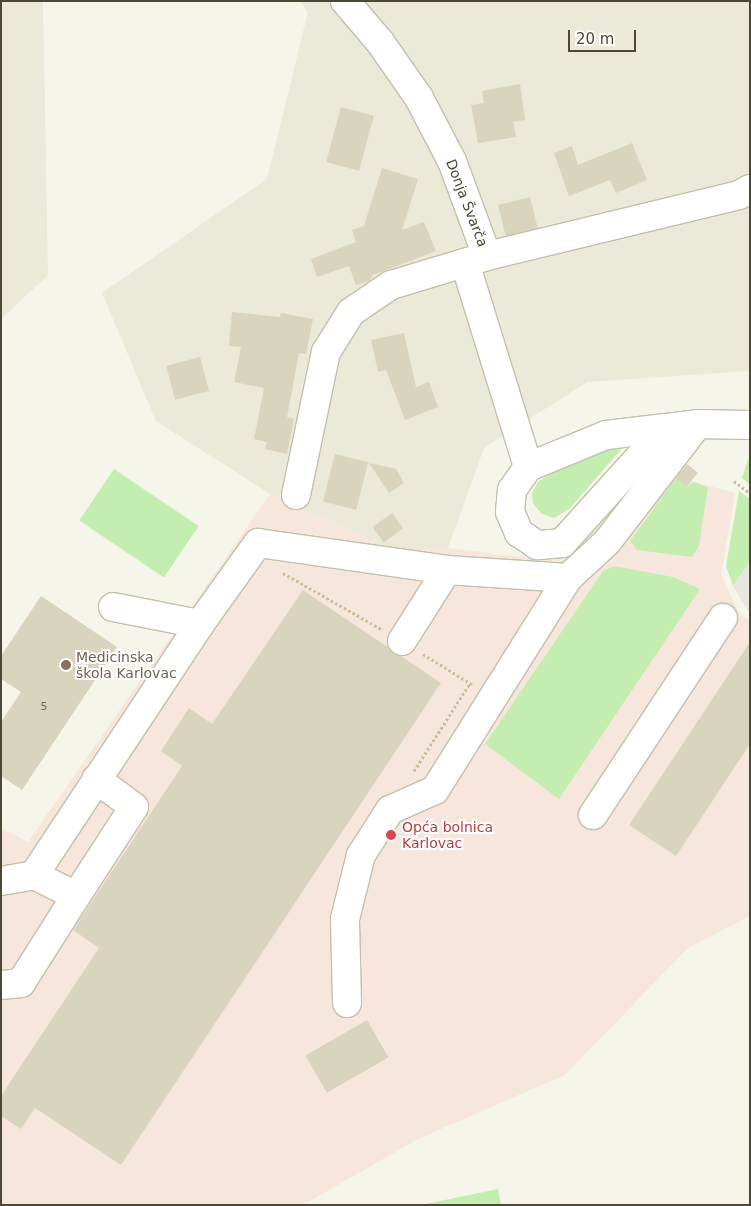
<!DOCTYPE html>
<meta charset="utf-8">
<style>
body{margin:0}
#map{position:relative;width:751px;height:1206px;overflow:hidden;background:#f6f5e9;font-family:"DejaVu Sans",sans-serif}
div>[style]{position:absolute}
.residential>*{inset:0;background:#ebe9d7}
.medical>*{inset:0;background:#f7e6dc}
.green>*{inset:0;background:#c3eeaf;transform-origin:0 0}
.parking>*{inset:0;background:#e7e6e1}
.building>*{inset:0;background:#d9d4bd;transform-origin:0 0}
.path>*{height:3px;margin-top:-1.5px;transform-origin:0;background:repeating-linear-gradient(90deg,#c6c09a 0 2.5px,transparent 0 5px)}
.roads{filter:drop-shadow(1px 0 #c3c0ab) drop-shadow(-1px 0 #c3c0ab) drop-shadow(0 1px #c3c0ab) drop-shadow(0 -1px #c3c0ab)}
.minor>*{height:28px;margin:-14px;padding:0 14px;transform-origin:14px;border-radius:14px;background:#fff}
.dots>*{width:14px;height:14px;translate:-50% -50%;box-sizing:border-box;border:2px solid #fff;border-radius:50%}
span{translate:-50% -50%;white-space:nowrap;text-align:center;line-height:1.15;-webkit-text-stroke:4px #fff;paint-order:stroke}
.number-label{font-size:11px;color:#6e6b58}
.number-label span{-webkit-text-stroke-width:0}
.street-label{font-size:14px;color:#4b4836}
.education-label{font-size:14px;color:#785e54}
.left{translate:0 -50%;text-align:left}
.health-label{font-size:14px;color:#be3a42}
.frame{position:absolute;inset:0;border:2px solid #4b4836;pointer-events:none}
.scale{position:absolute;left:568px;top:30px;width:68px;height:22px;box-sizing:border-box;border:2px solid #4b4836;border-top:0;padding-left:6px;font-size:15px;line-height:18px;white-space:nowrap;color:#4b4836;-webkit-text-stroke:4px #fff;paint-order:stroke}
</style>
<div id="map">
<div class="residential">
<i style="clip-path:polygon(1px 1px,43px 1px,48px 275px,1px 319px)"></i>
<i style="clip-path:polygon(300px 1px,750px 1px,750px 371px,587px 382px,484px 448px,448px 548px,397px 552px,270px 494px,156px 421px,102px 293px,267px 179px,308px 12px)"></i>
</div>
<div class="medical">
<i style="clip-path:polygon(651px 452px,694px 482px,735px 493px,721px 574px,738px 611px,750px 622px,750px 916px,688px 948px,565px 1075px,418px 1139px,303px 1205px,1px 1205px,1px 828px,28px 842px,270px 494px,397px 552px,448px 548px,532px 558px,563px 552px)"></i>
</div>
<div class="green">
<i style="clip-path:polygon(626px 444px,569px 509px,554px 518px,542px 514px,533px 504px,532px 493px,538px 482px,555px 470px,590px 451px)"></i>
<i style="clip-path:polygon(750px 454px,750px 482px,749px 484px,742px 478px)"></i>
<i style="left:114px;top:469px;width:102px;height:62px;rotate:34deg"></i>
<i style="clip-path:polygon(676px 478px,687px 487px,694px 482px,708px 487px,699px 546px,692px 557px,637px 550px,630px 541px)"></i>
<i style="clip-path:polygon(739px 491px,750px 499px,750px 562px,733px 586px,726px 566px)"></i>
<i style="clip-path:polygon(614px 566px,673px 577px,700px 589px,559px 799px,485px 744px,603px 571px)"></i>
<i style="clip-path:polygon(498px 1189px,501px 1205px,421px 1205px)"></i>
</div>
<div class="parking">
<i style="clip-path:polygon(750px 562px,750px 614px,733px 586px)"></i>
</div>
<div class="building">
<i style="clip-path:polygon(520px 84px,525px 120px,513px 122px,516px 137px,478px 143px,471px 105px,484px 103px,482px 91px)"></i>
<i style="left:341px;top:107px;width:34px;height:57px;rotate:15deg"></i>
<i style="clip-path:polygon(632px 143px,647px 180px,616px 193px,610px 180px,569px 196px,554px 153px,572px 146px,578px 165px)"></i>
<i style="clip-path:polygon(382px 168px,418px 179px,402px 230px,424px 222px,436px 251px,373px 275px,369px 281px,356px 285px,349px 266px,317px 277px,311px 259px,356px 242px,352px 230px,364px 226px)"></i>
<i style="left:530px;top:197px;width:32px;height:33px;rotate:76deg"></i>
<i style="clip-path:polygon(232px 312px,280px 317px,281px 313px,313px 319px,306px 354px,299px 353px,287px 417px,294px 419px,287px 454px,265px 449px,267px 442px,254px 439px,264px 388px,234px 382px,241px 347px,229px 346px)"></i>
<i style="clip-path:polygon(404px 333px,416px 387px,429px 382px,438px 407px,405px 420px,386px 370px,378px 372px,371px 340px)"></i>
<i style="left:200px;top:357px;width:35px;height:35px;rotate:75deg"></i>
<i style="left:335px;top:454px;width:34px;height:49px;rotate:14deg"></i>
<i style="clip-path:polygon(369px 463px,396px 469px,404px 483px,389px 493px)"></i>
<i style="left:687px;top:464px;width:14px;height:18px;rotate:39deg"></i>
<i style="left:392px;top:513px;width:19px;height:24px;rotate:54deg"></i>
<i style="clip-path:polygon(303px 590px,441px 683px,121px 1165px,35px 1108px,21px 1129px,1px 1116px,1px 1096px,99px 948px,73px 930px,182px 766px,161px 751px,189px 708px,212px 724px)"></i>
<i style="clip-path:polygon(41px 596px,117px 647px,22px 790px,1px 776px,1px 722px,21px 692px,1px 679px,1px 656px)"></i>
<i style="clip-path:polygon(750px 642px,750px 744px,676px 856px,629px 825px)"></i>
<i style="left:367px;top:1020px;width:43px;height:71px;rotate:60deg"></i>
</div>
<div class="path">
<i style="left:734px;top:481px;width:20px;rotate:37deg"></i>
<i style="left:283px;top:573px;width:113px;rotate:29.7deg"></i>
<i style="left:423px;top:654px;width:59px;rotate:31.8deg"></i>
<i style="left:414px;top:771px;width:104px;rotate:-57.5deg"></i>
</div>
<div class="roads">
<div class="minor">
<i style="left:345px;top:1px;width:54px;rotate:49.5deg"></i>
<i style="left:380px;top:42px;width:68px;rotate:55.1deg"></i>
<i style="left:419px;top:98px;width:71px;rotate:62.4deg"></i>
<i style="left:452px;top:161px;width:101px;rotate:69.8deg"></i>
<i style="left:465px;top:263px;width:214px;rotate:72.8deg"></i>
<i style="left:666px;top:428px;width:155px;rotate:132.1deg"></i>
<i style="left:562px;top:543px;width:25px;rotate:175deg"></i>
<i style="left:537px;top:545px;width:22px;rotate:-146deg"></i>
<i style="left:519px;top:533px;width:23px;rotate:-113deg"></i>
<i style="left:510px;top:512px;width:22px;rotate:-85deg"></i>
<i style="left:512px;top:490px;width:28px;rotate:-55deg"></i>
<i style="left:528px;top:467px;width:84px;rotate:-22.3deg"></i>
<i style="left:606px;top:435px;width:60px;rotate:-6.7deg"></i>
<i style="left:666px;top:428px;width:32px;rotate:-7deg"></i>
<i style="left:698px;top:424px;width:52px;rotate:1.1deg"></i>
<i style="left:296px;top:495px;width:146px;rotate:-78.2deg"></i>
<i style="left:326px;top:352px;width:47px;rotate:-58deg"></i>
<i style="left:351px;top:312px;width:48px;rotate:-34deg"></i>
<i style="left:391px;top:285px;width:100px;rotate:-16.8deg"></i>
<i style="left:487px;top:256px;width:259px;rotate:-13.6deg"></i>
<i style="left:739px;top:195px;width:13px;rotate:-29deg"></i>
<i style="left:113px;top:607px;width:89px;rotate:11.1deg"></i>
<i style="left:402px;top:641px;width:84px;rotate:-57.6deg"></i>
<i style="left:447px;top:570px;width:121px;rotate:3.8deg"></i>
<i style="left:593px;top:815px;width:236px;rotate:-56.6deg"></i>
<i style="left:34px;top:875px;width:301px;rotate:-56.5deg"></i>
<i style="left:200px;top:624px;width:100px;rotate:-54.4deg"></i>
<i style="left:258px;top:543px;width:191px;rotate:8.1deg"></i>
<i style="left:1px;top:881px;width:34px;rotate:-10deg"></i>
<i style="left:34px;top:875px;width:47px;rotate:26.6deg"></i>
<i style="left:76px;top:896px;width:103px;rotate:122.3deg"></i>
<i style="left:21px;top:983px;width:20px;rotate:174deg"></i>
<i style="left:76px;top:896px;width:106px;rotate:-56.9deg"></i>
<i style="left:134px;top:807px;width:47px;rotate:-143.6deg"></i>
<i style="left:347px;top:1003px;width:84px;rotate:-91.4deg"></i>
<i style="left:345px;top:919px;width:66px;rotate:-76deg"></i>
<i style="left:361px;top:855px;width:54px;rotate:-57.2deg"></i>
<i style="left:390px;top:810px;width:49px;rotate:-24deg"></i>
<i style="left:435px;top:790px;width:250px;rotate:-57.9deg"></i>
<i style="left:568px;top:578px;width:53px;rotate:-42.7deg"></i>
<i style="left:607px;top:542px;width:149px;rotate:-52.4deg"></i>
</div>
</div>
<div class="dots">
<i style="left:66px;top:665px;background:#8d6e63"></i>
<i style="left:391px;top:835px;background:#e0444e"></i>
</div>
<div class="number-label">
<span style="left:44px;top:707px">5</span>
</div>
<div class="street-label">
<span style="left:467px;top:203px;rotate:69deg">Donja Švarča</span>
</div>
<div class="education-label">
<span class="left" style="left:76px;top:665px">Medicinska<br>škola Karlovac</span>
</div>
<div class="health-label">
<span class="left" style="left:402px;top:835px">Opća bolnica<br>Karlovac</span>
</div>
<div class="frame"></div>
<div class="scale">20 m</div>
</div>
